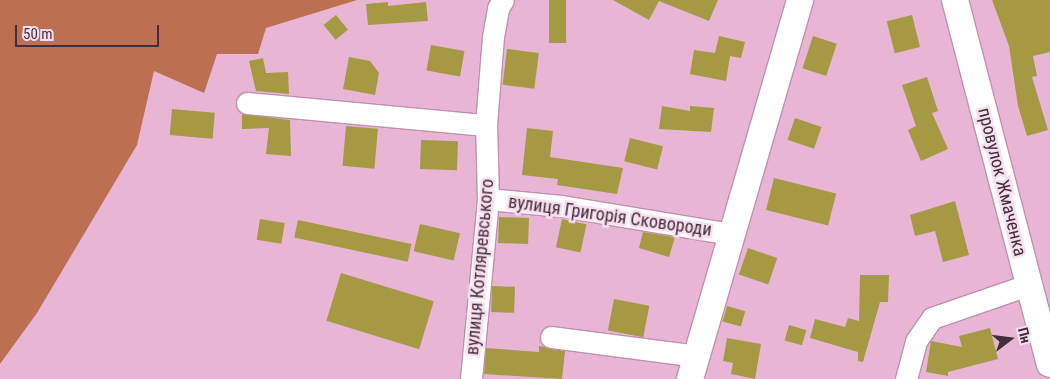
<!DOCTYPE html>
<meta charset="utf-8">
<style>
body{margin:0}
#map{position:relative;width:1050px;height:379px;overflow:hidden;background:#e8b6d4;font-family:"Roboto Condensed",sans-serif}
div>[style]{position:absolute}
.forest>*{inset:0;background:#bd6f51}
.building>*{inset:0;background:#a59943;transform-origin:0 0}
.roads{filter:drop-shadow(1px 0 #c090ae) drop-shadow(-1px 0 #c090ae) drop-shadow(0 1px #c090ae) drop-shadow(0 -1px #c090ae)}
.minor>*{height:21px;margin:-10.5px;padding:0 10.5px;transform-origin:10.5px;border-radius:10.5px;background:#fff}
.tertiary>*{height:26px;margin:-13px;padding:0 13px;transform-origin:13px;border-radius:13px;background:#fff}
span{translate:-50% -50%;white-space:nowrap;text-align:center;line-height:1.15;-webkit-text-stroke:5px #f9dfef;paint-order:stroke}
.street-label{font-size:18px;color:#422e3a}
.north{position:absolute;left:985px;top:314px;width:50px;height:50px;-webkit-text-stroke:4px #f9dfef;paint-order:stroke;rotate:75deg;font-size:14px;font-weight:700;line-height:20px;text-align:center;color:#422e3a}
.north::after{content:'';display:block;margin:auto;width:18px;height:22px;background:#422e3a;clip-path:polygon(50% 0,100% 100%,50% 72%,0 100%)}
.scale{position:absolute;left:15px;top:25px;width:144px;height:22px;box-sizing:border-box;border:2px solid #422e3a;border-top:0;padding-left:6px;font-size:15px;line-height:18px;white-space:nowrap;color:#422e3a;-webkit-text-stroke:4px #f9dfef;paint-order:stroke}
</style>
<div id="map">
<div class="forest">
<i style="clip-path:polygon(0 0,357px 0,266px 28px,258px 54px,217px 54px,204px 93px,154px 71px,137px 145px,37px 313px,0 364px)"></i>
</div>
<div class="building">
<i style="left:549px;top:0;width:17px;height:43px"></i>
<i style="clip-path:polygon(613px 0,718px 0,709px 21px,659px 1px,649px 20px)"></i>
<i style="clip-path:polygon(992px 0,1050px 0,1050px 52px,1033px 56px,1037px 76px,1032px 77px,1048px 130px,1027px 136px,1018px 106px,1009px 46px)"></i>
<i style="clip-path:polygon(388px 2px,388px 6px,426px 2px,428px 21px,368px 25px,366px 4px)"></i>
<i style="left:336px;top:15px;width:19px;height:16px;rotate:51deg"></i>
<i style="left:912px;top:15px;width:33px;height:26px;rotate:76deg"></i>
<i style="clip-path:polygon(719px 36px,745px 42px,741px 58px,730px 56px,726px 81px,690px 74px,694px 50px,715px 53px)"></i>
<i style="left:813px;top:36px;width:25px;height:34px;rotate:18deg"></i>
<i style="left:431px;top:45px;width:34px;height:26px;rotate:10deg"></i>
<i style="left:507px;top:49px;width:32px;height:36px;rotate:7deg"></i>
<i style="clip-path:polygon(349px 57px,370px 61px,379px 73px,375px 95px,343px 89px)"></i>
<i style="clip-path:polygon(263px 58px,266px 73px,288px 72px,289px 94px,256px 91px,249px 61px)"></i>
<i style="clip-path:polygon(927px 77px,938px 111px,932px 113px,948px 149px,921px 161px,908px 130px,916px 126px,902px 85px)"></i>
<i style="clip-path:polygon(662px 106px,690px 111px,690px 106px,714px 108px,711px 132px,659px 129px)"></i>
<i style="left:172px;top:109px;width:43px;height:26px;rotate:5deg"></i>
<i style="clip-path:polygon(242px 114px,290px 120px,291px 156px,266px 154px,269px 128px,242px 129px)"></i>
<i style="left:795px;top:118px;width:28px;height:23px;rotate:19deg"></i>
<i style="left:346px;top:126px;width:32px;height:40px;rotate:5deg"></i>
<i style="clip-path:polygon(527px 128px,553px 131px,550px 157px,623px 168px,617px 194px,557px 185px,558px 179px,522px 175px)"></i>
<i style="left:630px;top:138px;width:34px;height:24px;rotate:14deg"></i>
<i style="left:421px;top:140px;width:37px;height:29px;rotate:2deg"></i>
<i style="left:774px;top:178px;width:64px;height:33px;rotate:14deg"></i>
<i style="clip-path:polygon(955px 201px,969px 255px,943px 262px,935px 231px,915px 236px,910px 215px)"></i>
<i style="left:499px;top:217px;width:30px;height:26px;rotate:2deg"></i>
<i style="left:260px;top:219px;width:25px;height:21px;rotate:9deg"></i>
<i style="left:562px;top:219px;width:25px;height:29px;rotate:12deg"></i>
<i style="left:298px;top:220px;width:116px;height:18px;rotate:12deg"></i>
<i style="left:420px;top:224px;width:41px;height:28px;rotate:13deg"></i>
<i style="clip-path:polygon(643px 232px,675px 237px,669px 257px,639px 248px)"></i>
<i style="left:748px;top:248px;width:31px;height:28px;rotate:19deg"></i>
<i style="left:341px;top:273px;width:97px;height:50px;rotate:17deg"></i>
<i style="clip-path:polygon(860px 275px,889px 275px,888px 302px,880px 302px,863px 362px,858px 361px,858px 352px,810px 338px,815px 319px,845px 327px,848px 318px,859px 321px)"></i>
<i style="left:492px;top:286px;width:23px;height:26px;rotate:2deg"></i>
<i style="left:614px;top:299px;width:36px;height:32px;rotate:11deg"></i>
<i style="left:727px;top:306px;width:19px;height:16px;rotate:16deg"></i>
<i style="left:789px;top:325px;width:18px;height:16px;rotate:16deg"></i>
<i style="clip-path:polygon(990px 328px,998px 359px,948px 372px,948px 376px,926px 372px,931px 341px,962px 347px,959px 336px)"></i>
<i style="clip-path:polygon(727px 338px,761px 344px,755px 379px,731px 374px,733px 363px,723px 361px)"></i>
<i style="clip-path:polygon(539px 346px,565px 351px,562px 379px,484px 374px,486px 348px,539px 352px)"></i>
</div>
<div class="roads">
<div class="minor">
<i style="left:247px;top:103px;width:240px;rotate:5.3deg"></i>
<i style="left:488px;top:199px;width:74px;rotate:5.4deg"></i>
<i style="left:562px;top:206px;width:172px;rotate:9.4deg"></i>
<i style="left:551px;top:337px;width:147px;rotate:7.4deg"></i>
<i style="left:471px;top:379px;width:181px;rotate:-84.6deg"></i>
<i style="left:488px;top:199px;width:74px;rotate:-91.5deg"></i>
<i style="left:486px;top:125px;width:88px;rotate:-85.5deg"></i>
<i style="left:493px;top:37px;width:29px;rotate:-80deg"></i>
<i style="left:498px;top:8px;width:9px;rotate:-58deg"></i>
<i style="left:906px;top:379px;width:39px;rotate:-75deg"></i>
<i style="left:916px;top:341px;width:28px;rotate:-55deg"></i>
<i style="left:932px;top:318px;width:102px;rotate:-19deg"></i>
</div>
<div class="tertiary">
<i style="left:955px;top:0;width:376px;rotate:75.4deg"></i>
<i style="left:690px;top:379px;width:395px;rotate:-73.8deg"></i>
</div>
</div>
<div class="street-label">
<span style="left:1002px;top:182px;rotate:76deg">провулок Жмаченка</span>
<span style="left:610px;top:216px;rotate:8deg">вулиця Григорія Сковороди</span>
<span style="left:480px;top:267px;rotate:-85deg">вулиця Котляревського</span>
</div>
<div class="north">Пн</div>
<div class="scale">50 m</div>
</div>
